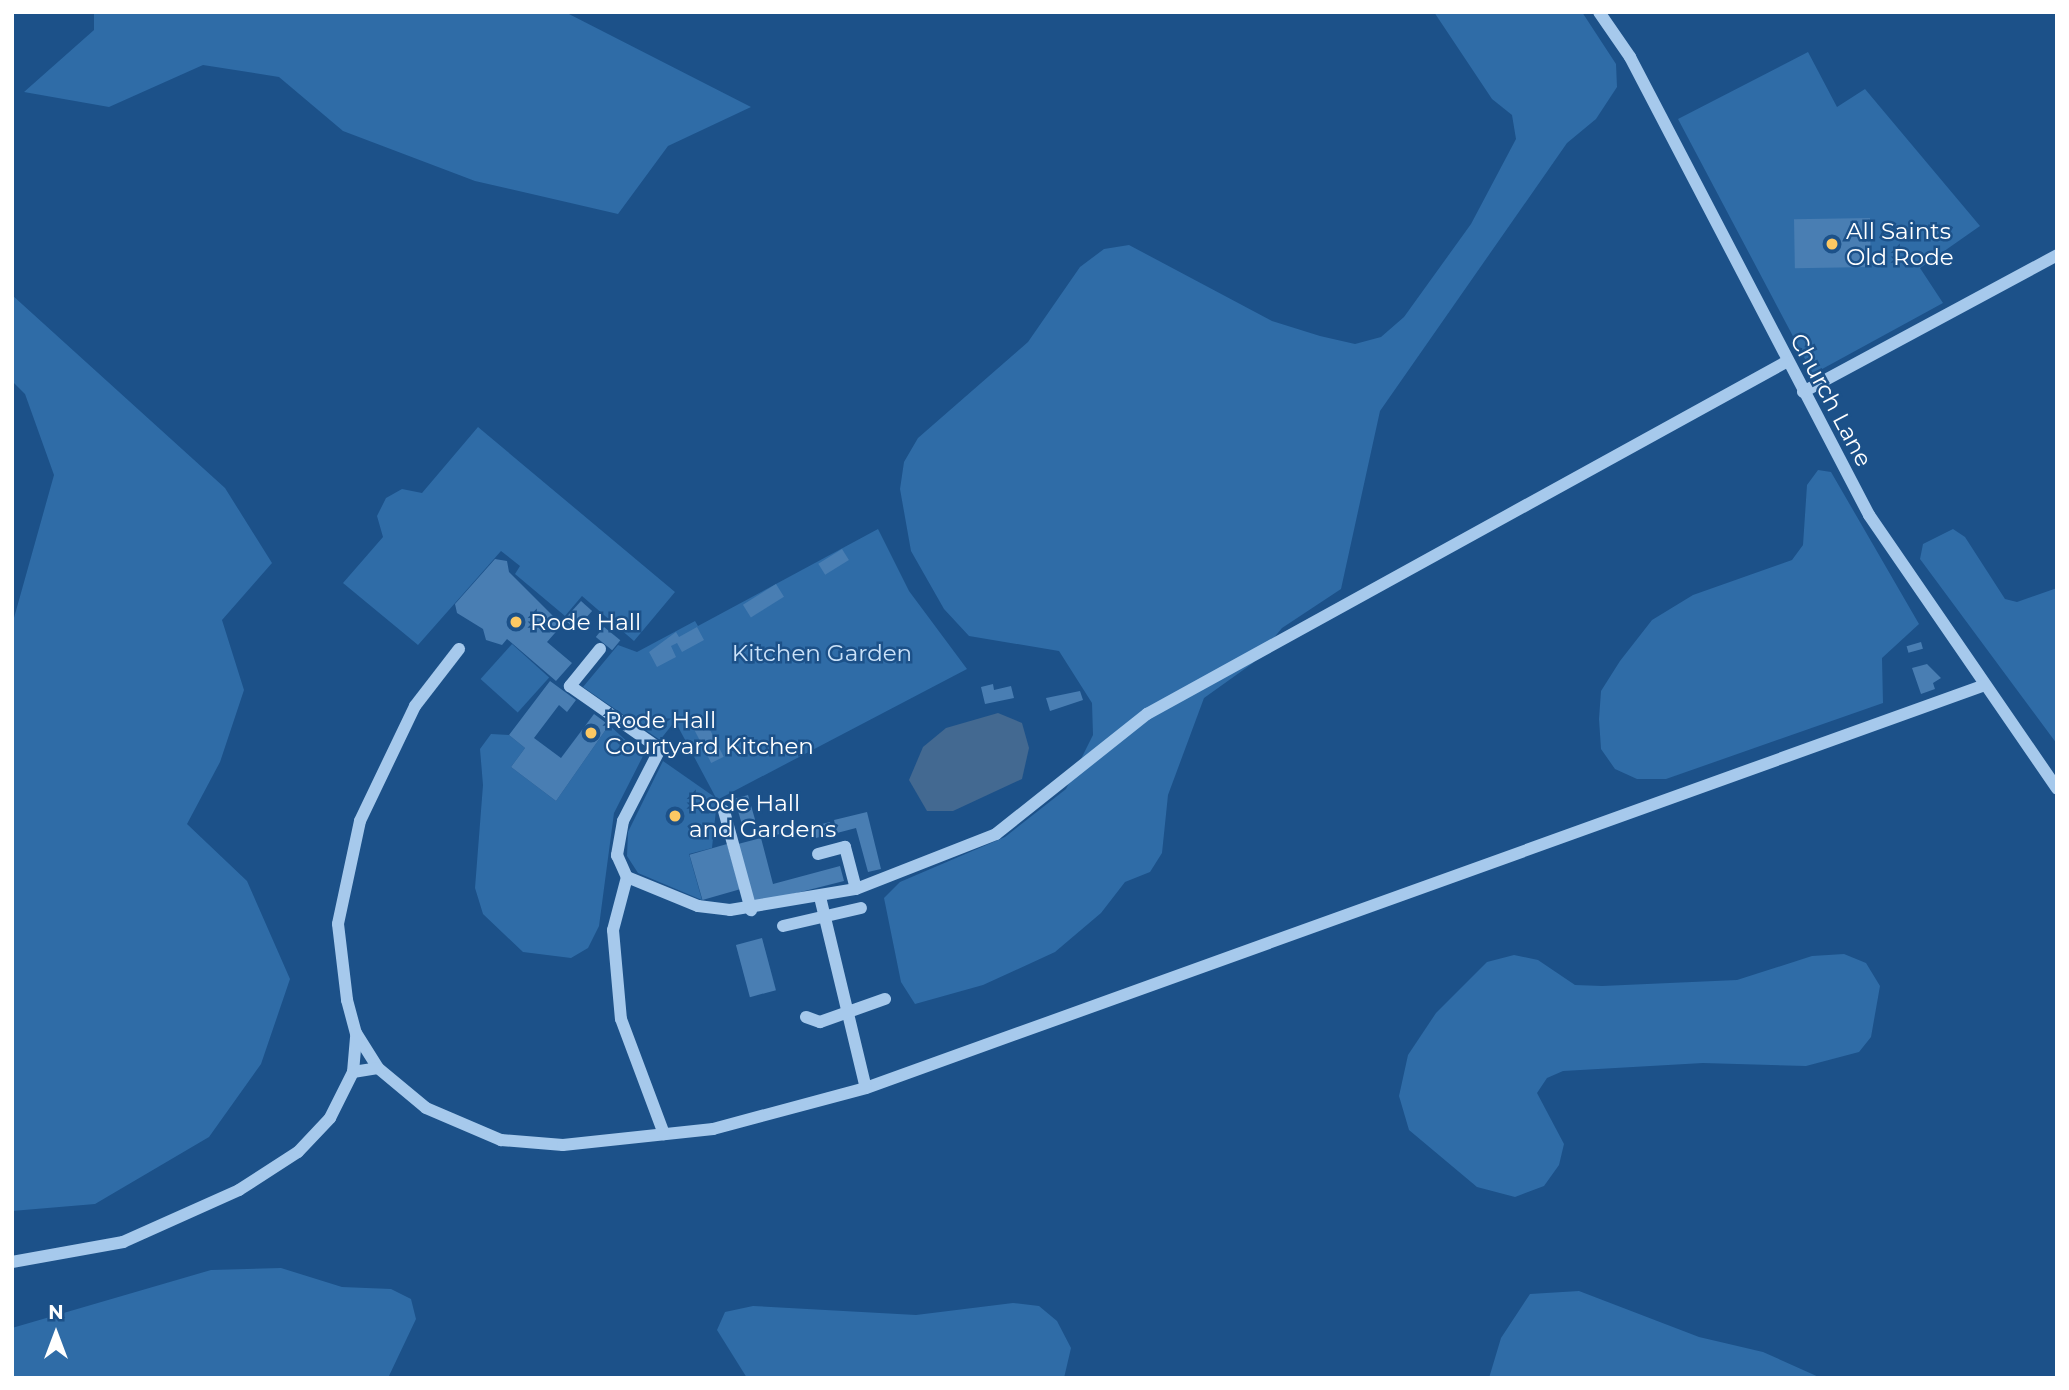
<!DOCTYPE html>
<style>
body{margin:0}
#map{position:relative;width:2069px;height:1390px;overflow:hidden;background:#1c5189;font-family:Montserrat,sans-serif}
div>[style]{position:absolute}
.green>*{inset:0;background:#2f6ca7;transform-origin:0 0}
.water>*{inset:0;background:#436991}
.building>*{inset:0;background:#497eb3;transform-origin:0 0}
.minor>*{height:12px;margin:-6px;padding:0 6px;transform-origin:6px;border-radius:6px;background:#a6c9ec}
.dots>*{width:19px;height:19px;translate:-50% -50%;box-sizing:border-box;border:4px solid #1c5189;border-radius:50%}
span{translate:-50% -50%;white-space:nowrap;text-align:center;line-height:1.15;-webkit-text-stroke:5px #1c5189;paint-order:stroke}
.poi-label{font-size:23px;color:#fff}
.left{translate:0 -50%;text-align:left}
.street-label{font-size:23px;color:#fff}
.park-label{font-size:23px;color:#cbe2f9}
.frame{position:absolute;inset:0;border:14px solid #fff;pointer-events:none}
.north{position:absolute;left:21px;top:1299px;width:70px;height:70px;-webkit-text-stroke:5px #1c5189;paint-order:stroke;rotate:0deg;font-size:19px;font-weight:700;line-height:28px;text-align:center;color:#fff}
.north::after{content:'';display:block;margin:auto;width:24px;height:32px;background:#fff;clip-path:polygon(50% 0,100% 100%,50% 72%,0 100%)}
</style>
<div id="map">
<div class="green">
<i style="clip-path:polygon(94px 12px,565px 12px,751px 107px,668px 146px,618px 214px,475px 181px,343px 131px,279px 77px,203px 65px,109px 107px,24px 92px,94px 30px)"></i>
<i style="clip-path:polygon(1434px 12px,1582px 12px,1616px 64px,1617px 87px,1596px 119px,1567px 143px,1380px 411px,1341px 589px,1282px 628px,1253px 663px,1204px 698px,1168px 795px,1162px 853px,1150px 872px,1125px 882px,1101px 913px,1055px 952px,983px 985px,915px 1004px,901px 982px,884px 898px,900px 882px,1005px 837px,1066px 789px,1093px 735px,1092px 703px,1059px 651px,969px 636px,944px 609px,911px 551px,900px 489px,904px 462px,918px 438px,1028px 342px,1080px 267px,1104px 249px,1129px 245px,1272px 321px,1320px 336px,1355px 344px,1381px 337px,1404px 317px,1471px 224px,1516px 139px,1512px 115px,1492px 99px)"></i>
<i style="clip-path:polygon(1808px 52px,1837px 107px,1865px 89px,1980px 226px,1920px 268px,1943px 303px,1813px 374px,1678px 119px)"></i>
<i style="clip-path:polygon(12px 295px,225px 488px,272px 563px,222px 620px,244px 690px,220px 762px,187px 824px,247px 881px,290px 979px,261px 1064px,209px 1137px,95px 1204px,12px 1211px,12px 625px,54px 475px,25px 394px,12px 381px)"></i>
<i style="clip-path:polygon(478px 427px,675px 592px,634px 641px,582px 596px,565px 616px,515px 574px,520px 566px,501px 551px,418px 645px,343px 583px,383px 537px,377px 516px,386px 498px,402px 489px,422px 493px)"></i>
<i style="clip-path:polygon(1818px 470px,1831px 472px,1919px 624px,1882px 658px,1883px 703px,1666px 779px,1637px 779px,1615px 769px,1601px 749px,1599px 719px,1601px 691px,1620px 661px,1652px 620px,1693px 595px,1792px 560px,1803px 545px,1807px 485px)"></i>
<i style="clip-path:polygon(878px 529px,909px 591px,967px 669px,717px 800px,712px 848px,689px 854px,702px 900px,638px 873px,627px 856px,628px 832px,663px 761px,716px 798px,675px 721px,660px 740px,583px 687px,618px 645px,637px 652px,695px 621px,698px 626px)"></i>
<i style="clip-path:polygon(1953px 529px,1965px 537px,2005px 599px,2017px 602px,2057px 588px,2057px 744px,1920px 559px,1923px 544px)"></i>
<i style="left:512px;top:644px;width:50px;height:47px;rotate:42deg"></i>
<i style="clip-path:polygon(609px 725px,643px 756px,614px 813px,599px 926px,588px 948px,571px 958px,523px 952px,483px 914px,475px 888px,483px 785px,480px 749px,491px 734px,509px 735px,525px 748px,511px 767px,556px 801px)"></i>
<i style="clip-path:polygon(1844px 954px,1866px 963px,1880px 986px,1871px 1037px,1859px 1052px,1806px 1066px,1703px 1063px,1563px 1071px,1547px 1078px,1537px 1093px,1564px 1144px,1559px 1165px,1544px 1186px,1515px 1197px,1477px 1187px,1409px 1130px,1399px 1096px,1408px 1055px,1436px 1013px,1487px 962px,1514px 955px,1538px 960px,1575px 985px,1602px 986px,1737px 980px,1812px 956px)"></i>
<i style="clip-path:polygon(281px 1268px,342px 1287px,391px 1289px,411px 1299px,416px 1319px,388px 1378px,12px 1378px,12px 1328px,211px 1270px)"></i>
<i style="clip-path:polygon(1579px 1291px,1699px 1337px,1763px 1352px,1821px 1378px,1489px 1378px,1501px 1338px,1530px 1294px)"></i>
<i style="clip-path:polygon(1013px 1303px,1039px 1306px,1057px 1321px,1071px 1348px,1064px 1378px,747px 1378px,717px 1330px,725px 1312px,753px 1306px,916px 1315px)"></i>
</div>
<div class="water">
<i style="clip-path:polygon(998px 713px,1022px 723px,1029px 748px,1022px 779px,953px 811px,927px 811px,909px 780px,923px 747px,946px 728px)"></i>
</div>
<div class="building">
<i style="left:1870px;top:218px;width:49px;height:76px;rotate:89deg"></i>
<i style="left:842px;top:549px;width:13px;height:28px;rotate:58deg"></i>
<i style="clip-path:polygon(495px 559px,507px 561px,509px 572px,562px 625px,547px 642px,572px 663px,556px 681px,507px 639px,502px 645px,486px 640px,483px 629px,457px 613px,455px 604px)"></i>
<i style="left:776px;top:584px;width:15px;height:39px;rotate:58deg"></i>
<i style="left:581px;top:601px;width:15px;height:25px;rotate:42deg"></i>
<i style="left:604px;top:627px;width:21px;height:13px;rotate:39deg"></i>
<i style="clip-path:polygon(697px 627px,704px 640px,682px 652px,677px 643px,671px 646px,676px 657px,657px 667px,649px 652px,676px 632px,679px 637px)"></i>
<i style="left:1921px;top:642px;width:7px;height:15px;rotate:74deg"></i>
<i style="clip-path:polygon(1927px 664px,1941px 678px,1933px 683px,1935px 689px,1921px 694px,1912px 668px)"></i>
<i style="clip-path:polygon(550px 681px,576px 700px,567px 712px,559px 705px,534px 738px,561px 758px,594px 714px,609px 725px,556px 801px,511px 767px,525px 748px,509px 735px)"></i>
<i style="clip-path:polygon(993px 684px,994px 690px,1011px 686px,1014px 698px,985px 704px,981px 687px)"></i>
<i style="clip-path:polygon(1080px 691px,1083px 700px,1050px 711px,1046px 698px)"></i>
<i style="left:706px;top:722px;width:39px;height:14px;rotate:63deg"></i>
<i style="left:748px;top:795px;width:26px;height:14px;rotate:74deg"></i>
<i style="clip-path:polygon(867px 812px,881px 869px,868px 872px,856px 828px,837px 833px,834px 820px)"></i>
<i style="left:830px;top:822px;width:12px;height:24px;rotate:76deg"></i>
<i style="left:778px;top:825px;width:9px;height:16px;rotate:72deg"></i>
<i style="clip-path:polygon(761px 838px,773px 884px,840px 866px,844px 881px,753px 904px,738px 844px)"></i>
<i style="left:727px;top:844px;width:47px;height:39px;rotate:74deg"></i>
<i style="left:762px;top:938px;width:54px;height:27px;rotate:75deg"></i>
</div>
<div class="minor">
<i style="left:1599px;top:12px;width:55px;rotate:55.4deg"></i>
<i style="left:1630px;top:57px;width:517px;rotate:62.44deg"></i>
<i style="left:1869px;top:515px;width:332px;rotate:55.5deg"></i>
<i style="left:1803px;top:392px;width:289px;rotate:-28.3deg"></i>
<i style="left:459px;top:649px;width:72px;rotate:127.7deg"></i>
<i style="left:415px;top:706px;width:127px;rotate:115.6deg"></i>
<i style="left:360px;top:821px;width:105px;rotate:102.1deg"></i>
<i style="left:338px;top:924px;width:77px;rotate:83.2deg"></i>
<i style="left:347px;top:1000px;width:34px;rotate:75deg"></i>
<i style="left:356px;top:1033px;width:41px;rotate:57.8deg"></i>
<i style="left:378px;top:1068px;width:62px;rotate:39.8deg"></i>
<i style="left:426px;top:1108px;width:82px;rotate:23.1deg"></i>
<i style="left:501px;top:1140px;width:62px;rotate:4.6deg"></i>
<i style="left:563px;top:1145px;width:151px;rotate:-6.1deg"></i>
<i style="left:713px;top:1129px;width:158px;rotate:-15deg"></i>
<i style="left:866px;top:1088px;width:1189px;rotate:-19.81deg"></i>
<i style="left:600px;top:649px;width:48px;rotate:129deg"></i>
<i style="left:570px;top:686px;width:110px;rotate:35deg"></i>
<i style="left:660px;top:749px;width:81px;rotate:117.2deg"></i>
<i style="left:623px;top:821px;width:35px;rotate:100deg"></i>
<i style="left:617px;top:855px;width:24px;rotate:66deg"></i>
<i style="left:627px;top:877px;width:77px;rotate:22.2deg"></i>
<i style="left:698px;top:906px;width:32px;rotate:7deg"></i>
<i style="left:730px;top:910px;width:128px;rotate:-9.5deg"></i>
<i style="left:856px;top:889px;width:150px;rotate:-21.4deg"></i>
<i style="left:996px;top:834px;width:193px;rotate:-38.5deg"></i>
<i style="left:1147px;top:714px;width:730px;rotate:-28.85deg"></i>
<i style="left:724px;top:811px;width:103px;rotate:74.7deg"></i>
<i style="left:818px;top:854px;width:28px;rotate:-15deg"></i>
<i style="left:845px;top:847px;width:43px;rotate:75.3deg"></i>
<i style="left:627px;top:877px;width:55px;rotate:104.8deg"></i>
<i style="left:613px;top:930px;width:89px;rotate:84.9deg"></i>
<i style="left:621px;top:1019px;width:123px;rotate:69.5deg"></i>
<i style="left:820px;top:897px;width:196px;rotate:76.5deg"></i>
<i style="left:783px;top:926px;width:80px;rotate:-13deg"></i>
<i style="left:806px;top:1017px;width:15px;rotate:20deg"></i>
<i style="left:820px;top:1022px;width:69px;rotate:-19.5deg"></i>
<i style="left:353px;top:1072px;width:38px;rotate:-85deg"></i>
<i style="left:12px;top:1262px;width:113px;rotate:-10.2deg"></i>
<i style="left:123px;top:1242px;width:127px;rotate:-24.1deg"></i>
<i style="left:239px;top:1190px;width:70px;rotate:-32.8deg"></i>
<i style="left:298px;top:1152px;width:47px;rotate:-46.7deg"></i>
<i style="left:330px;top:1118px;width:51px;rotate:-63.4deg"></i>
<i style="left:353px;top:1072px;width:25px;rotate:-9deg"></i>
</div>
<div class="dots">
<i style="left:1832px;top:244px;background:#fcc863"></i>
<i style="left:516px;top:622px;background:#fcc863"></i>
<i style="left:591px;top:733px;background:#fcc863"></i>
<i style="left:675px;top:816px;background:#fcc863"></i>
</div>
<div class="poi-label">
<span class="left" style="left:1846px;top:244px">All Saints<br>Old Rode</span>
<span class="left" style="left:530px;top:622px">Rode Hall</span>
<span class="left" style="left:605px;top:733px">Rode Hall<br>Courtyard Kitchen</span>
<span class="left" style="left:689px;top:816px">Rode Hall<br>and Gardens</span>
</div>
<div class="street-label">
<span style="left:1831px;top:400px;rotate:62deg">Church Lane</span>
</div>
<div class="park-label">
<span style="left:822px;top:653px">Kitchen Garden</span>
</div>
<div class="frame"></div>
<div class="north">N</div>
</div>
